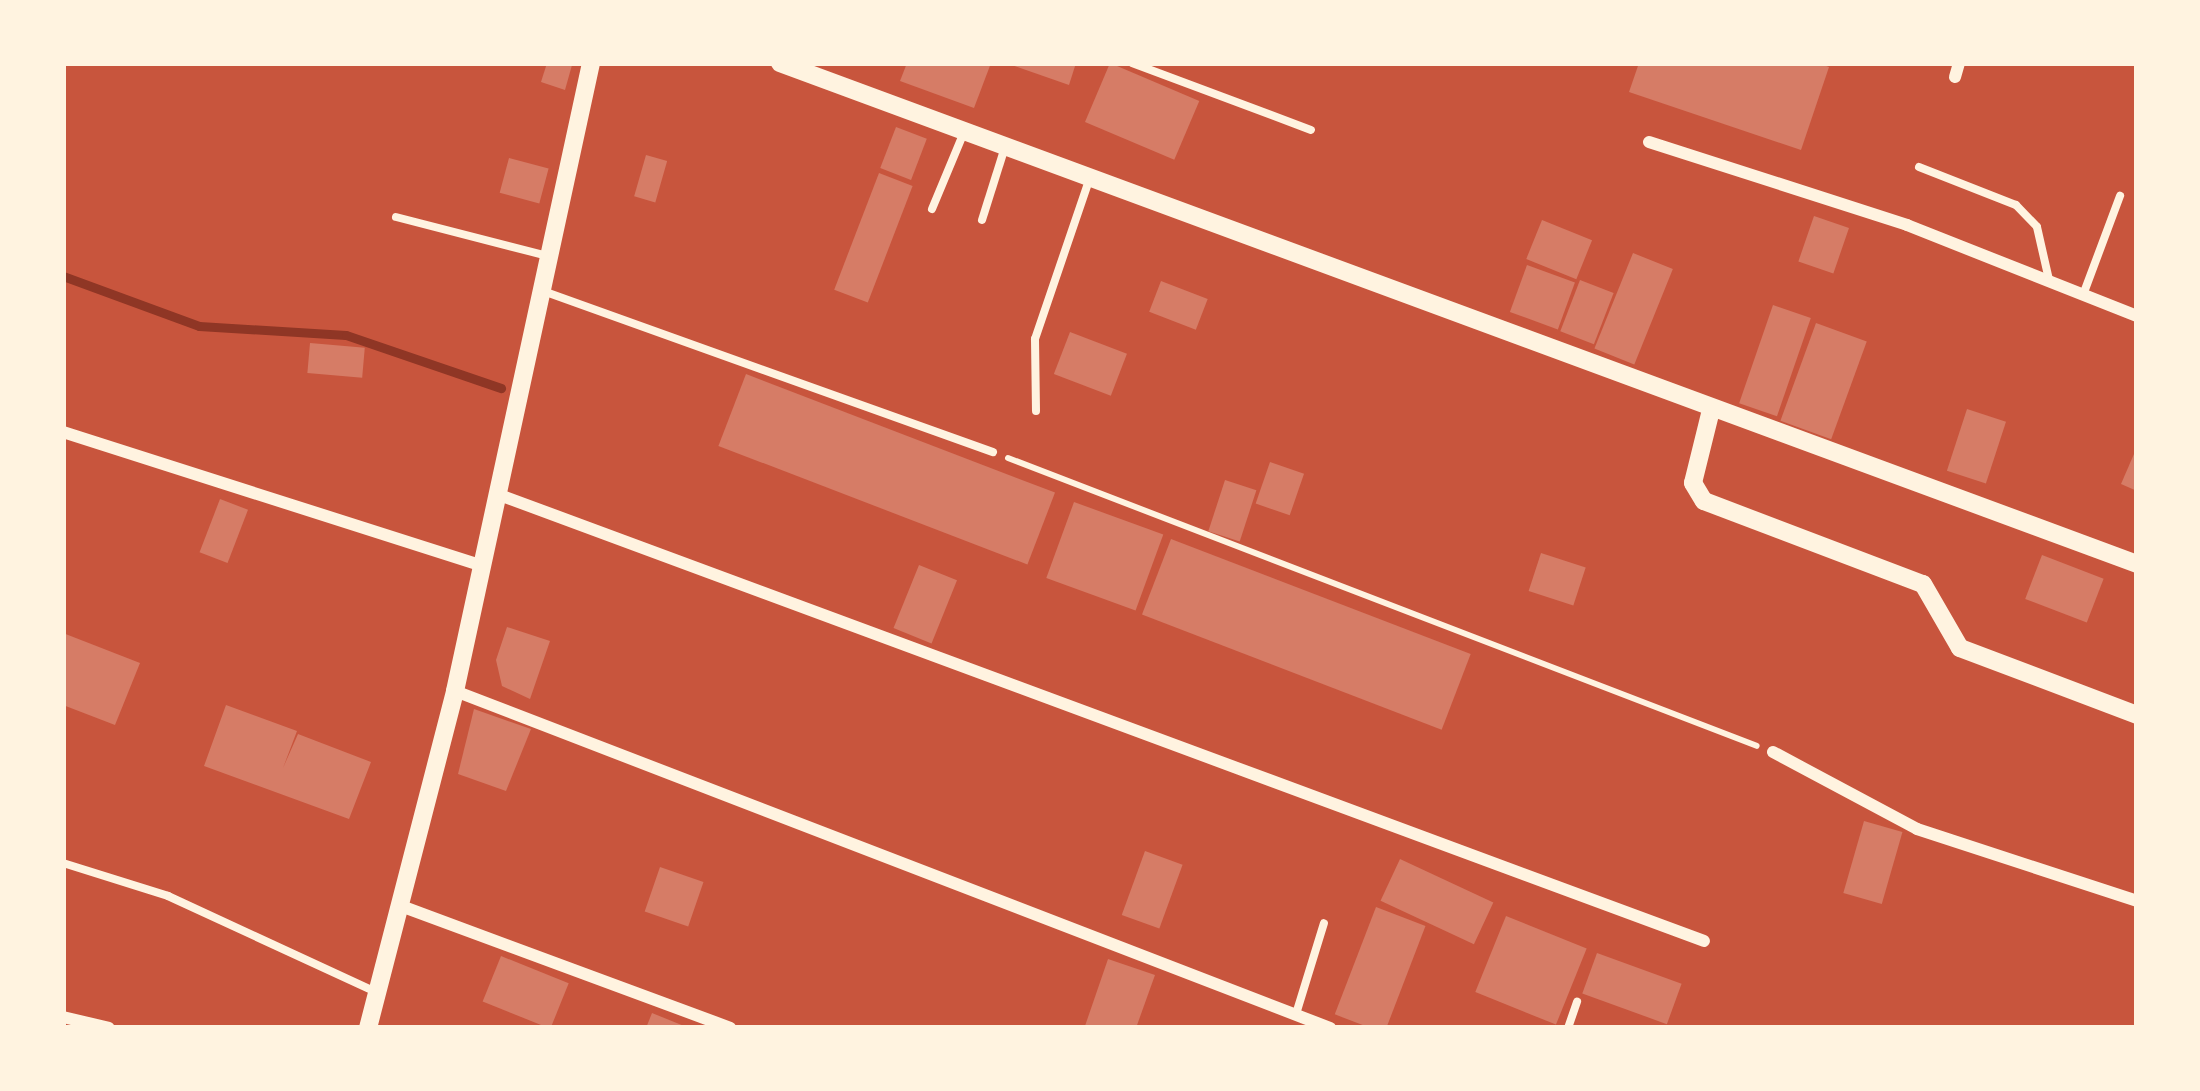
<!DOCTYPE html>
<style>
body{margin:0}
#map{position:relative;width:2200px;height:1091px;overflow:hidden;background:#c8553d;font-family:Poppins,sans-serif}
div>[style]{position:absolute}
.stream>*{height:9px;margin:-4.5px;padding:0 4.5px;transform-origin:4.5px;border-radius:4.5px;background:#8f3625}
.building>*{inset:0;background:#d67c66;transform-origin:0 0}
.path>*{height:6px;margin:-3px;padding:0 3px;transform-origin:3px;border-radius:3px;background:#fff3e0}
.service>*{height:8px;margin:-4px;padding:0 4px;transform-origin:4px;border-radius:4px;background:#fff3e0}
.minor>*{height:12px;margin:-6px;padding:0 6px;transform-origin:6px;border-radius:6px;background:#fff3e0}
.tertiary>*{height:18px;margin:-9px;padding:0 9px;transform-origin:9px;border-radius:9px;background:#fff3e0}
span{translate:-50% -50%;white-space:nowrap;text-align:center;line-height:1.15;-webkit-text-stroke:9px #fff3e0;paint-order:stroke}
.frame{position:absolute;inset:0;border:66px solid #fff3e0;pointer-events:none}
</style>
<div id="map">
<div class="stream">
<i style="left:63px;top:276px;width:145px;rotate:20.2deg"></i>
<i style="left:199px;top:326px;width:147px;rotate:3.5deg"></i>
<i style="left:346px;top:335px;width:164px;rotate:18.9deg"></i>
</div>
<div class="building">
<i style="clip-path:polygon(547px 63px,572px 65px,565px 90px,541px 82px)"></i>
<i style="clip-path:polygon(907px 63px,991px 63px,974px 108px,900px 81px)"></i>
<i style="clip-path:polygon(1006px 63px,1076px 63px,1069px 85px)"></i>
<i style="left:1110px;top:63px;width:97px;height:64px;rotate:23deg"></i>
<i style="clip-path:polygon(1639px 63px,1818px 63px,1829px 67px,1801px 150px,1629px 92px)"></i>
<i style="left:896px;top:127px;width:33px;height:44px;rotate:21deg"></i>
<i style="left:646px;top:155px;width:22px;height:43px;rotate:16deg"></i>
<i style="left:509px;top:158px;width:41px;height:36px;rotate:15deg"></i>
<i style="left:879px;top:173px;width:36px;height:125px;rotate:21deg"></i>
<i style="left:1814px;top:216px;width:37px;height:48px;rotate:19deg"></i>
<i style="left:1542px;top:220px;width:54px;height:42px;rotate:22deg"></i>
<i style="left:1633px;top:253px;width:43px;height:103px;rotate:22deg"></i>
<i style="left:1527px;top:265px;width:51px;height:50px;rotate:20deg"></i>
<i style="left:1580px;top:280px;width:36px;height:55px;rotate:21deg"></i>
<i style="left:1161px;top:281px;width:50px;height:33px;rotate:21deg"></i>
<i style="left:1773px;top:305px;width:40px;height:104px;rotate:19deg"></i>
<i style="left:1816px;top:323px;width:54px;height:104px;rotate:20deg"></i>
<i style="left:1070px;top:332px;width:61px;height:45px;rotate:21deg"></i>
<i style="left:310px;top:343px;width:55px;height:30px;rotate:5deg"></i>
<i style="left:746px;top:374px;width:331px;height:77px;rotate:21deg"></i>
<i style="left:1967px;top:409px;width:41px;height:65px;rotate:18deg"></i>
<i style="clip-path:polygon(2137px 447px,2137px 491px,2121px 484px)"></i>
<i style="left:1270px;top:462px;width:36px;height:44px;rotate:19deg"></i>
<i style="left:1225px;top:480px;width:33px;height:54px;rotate:18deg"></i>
<i style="left:220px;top:499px;width:30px;height:57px;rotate:21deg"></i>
<i style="left:1074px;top:502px;width:95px;height:81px;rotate:20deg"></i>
<i style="left:1171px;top:539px;width:321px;height:81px;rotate:21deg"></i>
<i style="left:1541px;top:553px;width:47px;height:40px;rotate:18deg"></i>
<i style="left:2042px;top:555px;width:66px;height:47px;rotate:21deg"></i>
<i style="left:919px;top:565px;width:41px;height:68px;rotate:22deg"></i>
<i style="clip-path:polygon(507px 627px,550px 641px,530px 699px,502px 686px,496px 660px)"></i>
<i style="clip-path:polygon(63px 633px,140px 663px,115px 725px,63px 705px)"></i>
<i style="clip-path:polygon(226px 705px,297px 731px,283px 768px,298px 734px,371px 762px,349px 819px,204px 766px)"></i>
<i style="clip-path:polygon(474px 709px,531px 729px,506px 791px,458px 774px)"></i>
<i style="left:1864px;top:821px;width:40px;height:75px;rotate:16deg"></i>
<i style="left:1145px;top:851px;width:40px;height:68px;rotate:20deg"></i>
<i style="left:1400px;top:859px;width:103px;height:46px;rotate:25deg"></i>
<i style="left:660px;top:867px;width:46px;height:47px;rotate:19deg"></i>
<i style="left:1376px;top:907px;width:53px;height:115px;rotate:21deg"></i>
<i style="left:1506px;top:916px;width:87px;height:82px;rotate:22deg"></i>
<i style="left:1597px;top:953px;width:90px;height:43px;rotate:20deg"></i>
<i style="left:501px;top:956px;width:73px;height:49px;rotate:22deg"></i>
<i style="clip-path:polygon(1108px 959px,1155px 975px,1136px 1028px,1085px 1026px)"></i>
<i style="clip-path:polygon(652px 1013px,689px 1028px,646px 1028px)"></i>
</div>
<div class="path">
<i style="left:1008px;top:458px;width:802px;rotate:21.03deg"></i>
</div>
<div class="service">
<i style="left:1132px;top:63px;width:191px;rotate:20.5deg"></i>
<i style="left:1919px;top:167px;width:104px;rotate:21.4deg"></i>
<i style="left:2016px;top:205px;width:30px;rotate:46deg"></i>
<i style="left:2037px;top:227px;width:54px;rotate:77.2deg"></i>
<i style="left:932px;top:209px;width:83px;rotate:-67.4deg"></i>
<i style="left:396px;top:217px;width:157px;rotate:14.4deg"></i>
<i style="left:982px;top:220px;width:77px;rotate:-72.5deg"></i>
<i style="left:543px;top:291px;width:478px;rotate:19.7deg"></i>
<i style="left:2083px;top:295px;width:106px;rotate:-69.5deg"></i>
<i style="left:1036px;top:411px;width:72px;rotate:-90.8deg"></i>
<i style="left:1035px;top:339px;width:171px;rotate:-71.2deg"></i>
<i style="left:63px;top:863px;width:110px;rotate:17.4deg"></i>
<i style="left:168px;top:896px;width:227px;rotate:24.8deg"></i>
<i style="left:1296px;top:1014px;width:95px;rotate:-72.9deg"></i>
<i style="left:1568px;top:1028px;width:28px;rotate:-71deg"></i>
</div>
<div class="minor">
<i style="left:1955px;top:77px;width:15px;rotate:-74deg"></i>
<i style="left:1649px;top:142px;width:271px;rotate:17.8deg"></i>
<i style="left:1907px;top:225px;width:247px;rotate:21.6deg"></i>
<i style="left:63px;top:432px;width:440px;rotate:17.7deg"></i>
<i style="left:497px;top:494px;width:1287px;rotate:20.32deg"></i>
<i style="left:455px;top:691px;width:938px;rotate:21.06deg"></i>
<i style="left:1773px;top:752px;width:163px;rotate:28.1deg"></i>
<i style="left:1917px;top:829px;width:231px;rotate:18.1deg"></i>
<i style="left:401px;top:906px;width:351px;rotate:20.3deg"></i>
<i style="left:63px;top:1017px;width:47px;rotate:13.4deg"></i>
</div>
<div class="tertiary">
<i style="left:780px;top:63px;width:1447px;rotate:20.26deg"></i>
<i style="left:1711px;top:410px;width:75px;rotate:103.9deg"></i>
<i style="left:1693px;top:483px;width:21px;rotate:59deg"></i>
<i style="left:1704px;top:501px;width:234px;rotate:20.8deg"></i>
<i style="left:1923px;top:584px;width:74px;rotate:60deg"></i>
<i style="left:1960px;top:648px;width:189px;rotate:20.7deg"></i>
<i style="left:368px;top:1028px;width:348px;rotate:-75.5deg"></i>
<i style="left:455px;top:691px;width:643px;rotate:-77.78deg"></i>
</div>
<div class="frame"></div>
</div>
